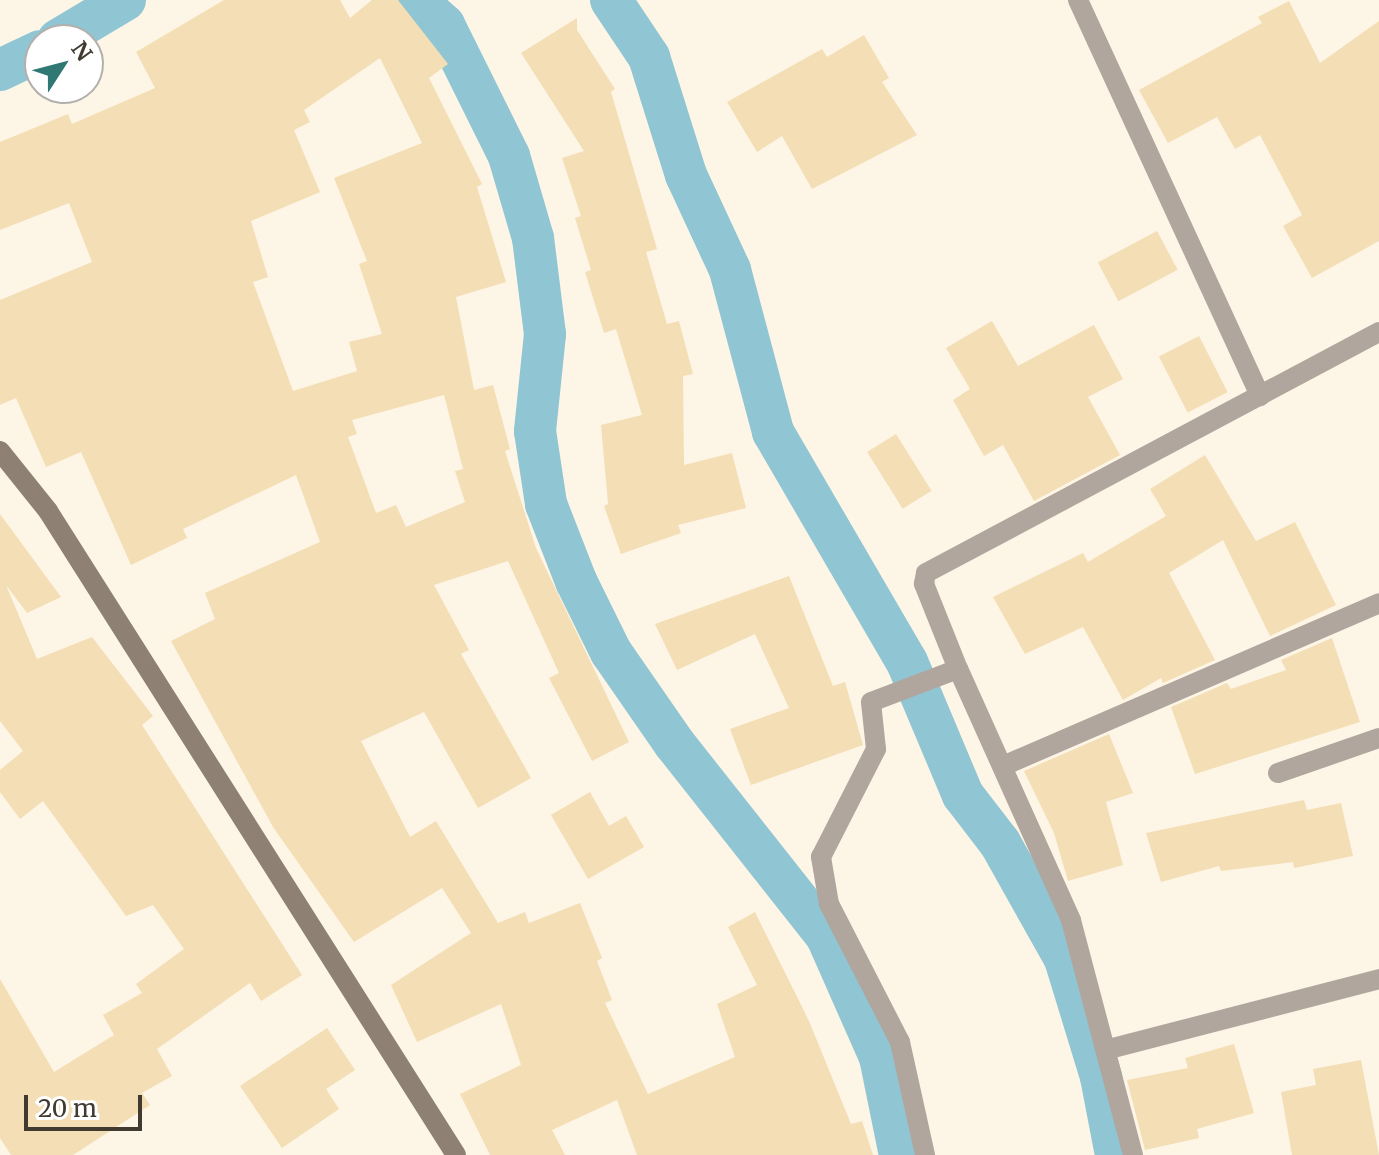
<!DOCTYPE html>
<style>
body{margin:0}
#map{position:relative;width:1379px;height:1155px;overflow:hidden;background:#fdf5e5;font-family:Merriweather,serif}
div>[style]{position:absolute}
.canal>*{height:42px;margin:-21px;padding:0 21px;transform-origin:21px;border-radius:21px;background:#90c5d3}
.building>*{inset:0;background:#f4deb5;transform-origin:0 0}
.minor>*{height:20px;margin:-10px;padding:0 10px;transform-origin:10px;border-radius:10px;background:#b0a69d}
.secondary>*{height:20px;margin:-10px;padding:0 10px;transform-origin:10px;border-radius:10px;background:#8e8073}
span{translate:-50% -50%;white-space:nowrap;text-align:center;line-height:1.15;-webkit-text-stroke:6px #fff;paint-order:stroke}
.north{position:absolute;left:24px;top:24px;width:80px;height:80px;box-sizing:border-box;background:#fff;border:2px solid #b3b0ac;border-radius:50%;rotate:54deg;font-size:22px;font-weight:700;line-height:32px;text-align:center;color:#403a30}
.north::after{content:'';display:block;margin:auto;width:28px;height:36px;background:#2f7873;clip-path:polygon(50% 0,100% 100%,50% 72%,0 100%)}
.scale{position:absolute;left:24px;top:1095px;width:118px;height:36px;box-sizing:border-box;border:4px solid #403a30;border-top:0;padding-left:10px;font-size:24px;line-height:28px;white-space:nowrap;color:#403a30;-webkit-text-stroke:6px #fff;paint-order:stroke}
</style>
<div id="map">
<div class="canal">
<i style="left:416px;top:0;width:38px;rotate:42deg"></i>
<i style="left:444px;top:25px;width:146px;rotate:63.6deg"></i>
<i style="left:509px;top:156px;width:85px;rotate:73.7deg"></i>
<i style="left:533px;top:238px;width:97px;rotate:82.9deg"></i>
<i style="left:545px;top:334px;width:98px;rotate:95.9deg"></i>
<i style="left:535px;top:431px;width:74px;rotate:81.4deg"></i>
<i style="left:546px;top:504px;width:83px;rotate:68.7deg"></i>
<i style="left:576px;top:581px;width:79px;rotate:63.8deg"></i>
<i style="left:611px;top:652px;width:111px;rotate:55.3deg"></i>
<i style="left:674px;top:743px;width:247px;rotate:51.7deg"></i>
<i style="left:827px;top:937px;width:131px;rotate:66.2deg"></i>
<i style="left:880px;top:1057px;width:100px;rotate:78.5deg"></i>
<i style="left:611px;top:0;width:69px;rotate:56.3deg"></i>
<i style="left:649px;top:57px;width:124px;rotate:72.6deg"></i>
<i style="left:686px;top:175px;width:105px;rotate:65.1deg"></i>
<i style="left:730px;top:270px;width:168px;rotate:75.1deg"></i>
<i style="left:773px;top:432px;width:266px;rotate:59.8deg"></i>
<i style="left:907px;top:662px;width:144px;rotate:67.2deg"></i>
<i style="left:963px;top:795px;width:61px;rotate:52.4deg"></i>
<i style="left:1000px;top:843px;width:133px;rotate:60.7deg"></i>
<i style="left:1065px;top:959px;width:123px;rotate:73deg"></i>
<i style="left:1101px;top:1077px;width:79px;rotate:79.1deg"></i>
<i style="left:58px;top:40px;width:78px;rotate:-30.8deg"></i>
<i style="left:0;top:70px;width:44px;rotate:-25.4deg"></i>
</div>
<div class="building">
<i style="clip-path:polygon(evenodd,224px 0,340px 0,350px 18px,372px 0,398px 0,448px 64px,429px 78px,482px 184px,477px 187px,506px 282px,456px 297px,474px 390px,493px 385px,510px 449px,505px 451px,536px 548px,629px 742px,592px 761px,549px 678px,559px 673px,508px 561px,434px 585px,469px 650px,461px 654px,531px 778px,478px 808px,424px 712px,361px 741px,410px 837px,436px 821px,498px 923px,525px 912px,529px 923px,580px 903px,602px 958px,597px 961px,612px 1000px,605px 1003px,648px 1094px,735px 1057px,717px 1004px,757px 985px,728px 927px,755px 912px,809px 1021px,851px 1124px,862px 1121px,873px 1155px,637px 1155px,617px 1100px,552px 1130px,565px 1155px,490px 1155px,460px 1094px,521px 1065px,501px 1004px,417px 1042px,391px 985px,471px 933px,442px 888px,354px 942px,273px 827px,171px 641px,215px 619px,205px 593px,320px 542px,296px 475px,183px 529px,187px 538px,131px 565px,81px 452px,46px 467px,16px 398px,0 405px,0 300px,92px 262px,69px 203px,0 230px,0 142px,68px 114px,72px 124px,155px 88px,136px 52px,224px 0,380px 58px,422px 143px,334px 178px,367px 261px,359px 264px,382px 334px,349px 342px,357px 371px,293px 391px,253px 282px,268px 277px,251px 221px,320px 192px,294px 130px,310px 122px,304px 110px,380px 58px,224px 0,444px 395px,463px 469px,455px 471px,465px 502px,406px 527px,396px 505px,376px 513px,348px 437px,357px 434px,352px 420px,444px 395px)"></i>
<i style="clip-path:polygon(1289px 1px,1320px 63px,1379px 21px,1379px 241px,1312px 278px,1283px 226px,1302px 215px,1260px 135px,1235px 149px,1217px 117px,1168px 143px,1139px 90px,1262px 23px,1258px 17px)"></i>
<i style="clip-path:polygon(577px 18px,577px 30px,615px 89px,611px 92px,657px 249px,646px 252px,667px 324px,679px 321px,693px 374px,683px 376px,684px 465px,732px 453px,746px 508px,678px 525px,681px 533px,621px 554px,604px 506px,608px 504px,601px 425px,642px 415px,616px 329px,604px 333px,585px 272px,591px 270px,575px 218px,581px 216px,562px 158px,584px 151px,521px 53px)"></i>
<i style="clip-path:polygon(864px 35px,889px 78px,882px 82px,917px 135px,812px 189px,782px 136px,757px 152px,727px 102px,822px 49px,827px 57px)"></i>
<i style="left:1157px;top:231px;width:44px;height:67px;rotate:62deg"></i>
<i style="clip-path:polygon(992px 321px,1018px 366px,1094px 325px,1123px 379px,1088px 397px,1120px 455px,1034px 501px,1003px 445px,984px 456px,953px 400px,970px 389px,946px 348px)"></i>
<i style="left:1199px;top:336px;width:63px;height:45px;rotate:63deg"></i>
<i style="left:896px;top:434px;width:67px;height:34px;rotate:58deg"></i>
<i style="clip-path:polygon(1205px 455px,1256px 541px,1295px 522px,1336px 605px,1270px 636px,1223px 540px,1169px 573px,1215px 660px,1163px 683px,1161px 678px,1123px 700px,1083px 627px,1025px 654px,993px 597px,1083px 553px,1088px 562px,1166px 516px,1150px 489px)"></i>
<i style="clip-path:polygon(0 514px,61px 597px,27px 613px,6px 585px,37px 659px,92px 637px,153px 716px,142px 725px,302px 975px,261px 1001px,250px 983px,157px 1049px,172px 1076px,142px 1093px,150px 1105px,73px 1155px,11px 1155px,0 1138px,0 979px,54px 1072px,114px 1035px,103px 1015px,142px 993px,136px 984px,184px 949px,153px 905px,126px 916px,43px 801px,20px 819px,0 792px,0 770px,23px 751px,0 721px)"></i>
<i style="clip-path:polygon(789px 576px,833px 686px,845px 682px,863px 745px,751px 785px,730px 729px,789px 708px,755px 634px,677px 670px,655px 624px)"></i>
<i style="clip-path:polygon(1332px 638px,1360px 722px,1195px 774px,1171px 707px,1227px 683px,1231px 689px,1286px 670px,1281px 660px)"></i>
<i style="clip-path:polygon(1109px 734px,1133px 793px,1106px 802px,1123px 865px,1068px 881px,1054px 833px,1024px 771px)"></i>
<i style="clip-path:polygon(590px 792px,609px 826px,626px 816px,644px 847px,588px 879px,551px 815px)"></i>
<i style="clip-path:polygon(1304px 800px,1307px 810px,1341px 803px,1353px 856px,1294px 868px,1293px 862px,1221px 871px,1219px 866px,1161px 882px,1146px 833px)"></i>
<i style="clip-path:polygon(327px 1028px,355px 1070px,326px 1089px,339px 1109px,282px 1148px,240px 1086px)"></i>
<i style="clip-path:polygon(1234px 1044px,1254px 1113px,1197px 1129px,1199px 1138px,1145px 1150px,1127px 1080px,1188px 1068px,1185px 1058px)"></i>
<i style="clip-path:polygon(1361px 1060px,1379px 1155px,1292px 1155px,1281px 1092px,1316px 1085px,1313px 1069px)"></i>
</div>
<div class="minor">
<i style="left:1078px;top:0;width:436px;rotate:65.3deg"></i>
<i style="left:1003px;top:766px;width:410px;rotate:-23.4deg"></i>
<i style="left:1278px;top:773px;width:107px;rotate:-19.1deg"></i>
<i style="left:1109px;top:1049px;width:279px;rotate:-14.5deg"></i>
<i style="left:925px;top:1155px;width:116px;rotate:-102.5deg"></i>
<i style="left:900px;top:1042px;width:155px;rotate:-117.2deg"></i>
<i style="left:829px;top:904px;width:48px;rotate:-99.7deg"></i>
<i style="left:821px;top:857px;width:121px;rotate:-63deg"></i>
<i style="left:876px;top:749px;width:47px;rotate:-96.1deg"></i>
<i style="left:871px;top:702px;width:93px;rotate:-20.8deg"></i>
<i style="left:1133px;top:1155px;width:243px;rotate:-104.8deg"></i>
<i style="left:1071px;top:920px;width:275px;rotate:-114.2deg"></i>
<i style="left:958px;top:669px;width:92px;rotate:-111.8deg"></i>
<i style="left:924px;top:584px;width:11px;rotate:-80deg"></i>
<i style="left:926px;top:573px;width:513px;rotate:-28.01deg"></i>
</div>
<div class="secondary">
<i style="left:0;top:451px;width:77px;rotate:51.3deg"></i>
<i style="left:48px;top:511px;width:762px;rotate:57.64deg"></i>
</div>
<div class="north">N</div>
<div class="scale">20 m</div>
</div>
